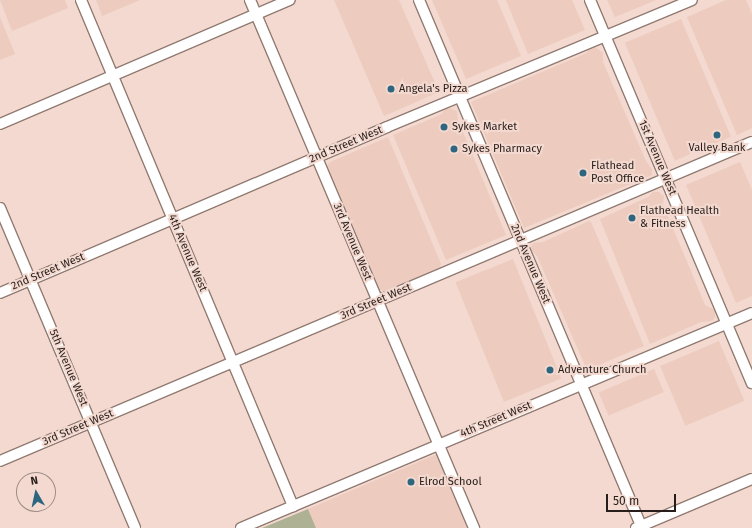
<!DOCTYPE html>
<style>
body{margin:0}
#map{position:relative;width:752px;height:528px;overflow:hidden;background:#f3d9cf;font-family:"Fira Sans",sans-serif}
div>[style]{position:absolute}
.built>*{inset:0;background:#edccbf;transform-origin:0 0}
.green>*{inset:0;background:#afb194}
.roads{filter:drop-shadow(1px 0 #927b72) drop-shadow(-1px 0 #927b72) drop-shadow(0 1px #927b72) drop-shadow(0 -1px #927b72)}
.minor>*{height:10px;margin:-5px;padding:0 5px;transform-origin:5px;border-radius:5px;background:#fff}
.dots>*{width:11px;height:11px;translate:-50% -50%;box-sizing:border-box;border:2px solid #f3d9cf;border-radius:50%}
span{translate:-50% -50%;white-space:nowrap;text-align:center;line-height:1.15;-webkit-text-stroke:4px #f3d9cf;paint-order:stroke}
.poi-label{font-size:11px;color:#271d1a}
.left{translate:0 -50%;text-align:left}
.street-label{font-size:11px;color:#271d1a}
.north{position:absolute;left:16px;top:472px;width:40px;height:40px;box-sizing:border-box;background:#f3d9cf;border:1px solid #a18e87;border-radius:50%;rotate:351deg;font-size:11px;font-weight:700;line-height:16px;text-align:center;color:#271d1a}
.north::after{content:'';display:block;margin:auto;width:14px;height:18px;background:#2e6680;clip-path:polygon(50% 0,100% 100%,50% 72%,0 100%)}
.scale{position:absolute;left:606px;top:494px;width:70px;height:18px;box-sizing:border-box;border:2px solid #271d1a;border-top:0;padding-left:5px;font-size:12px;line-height:14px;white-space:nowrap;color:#271d1a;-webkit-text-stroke:3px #f3d9cf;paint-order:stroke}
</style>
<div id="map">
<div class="built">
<i style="clip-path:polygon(0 0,65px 0,68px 8px,12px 31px)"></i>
<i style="clip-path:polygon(96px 0,140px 0,102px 16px)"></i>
<i style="clip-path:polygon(334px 0,399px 0,439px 92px,384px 116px)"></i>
<i style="clip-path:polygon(432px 0,497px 0,521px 56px,466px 79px)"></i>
<i style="clip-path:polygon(506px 0,572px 0,585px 30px,528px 54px)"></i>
<i style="clip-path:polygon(607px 0,656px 0,615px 17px)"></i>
<i style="clip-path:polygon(726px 0,746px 0,752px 14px,752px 128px,737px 135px,687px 17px)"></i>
<i style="clip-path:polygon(0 17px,15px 54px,0 60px)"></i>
<i style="left:681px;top:19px;width:128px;height:61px;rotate:67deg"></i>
<i style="clip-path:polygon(595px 47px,603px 53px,603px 62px,646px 161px,652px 169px,652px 175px,524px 228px,471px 102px,587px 53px,588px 50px)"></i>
<i style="clip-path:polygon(448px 108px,457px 111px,458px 120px,506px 235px,446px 260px,393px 135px,442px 114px,444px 110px)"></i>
<i style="clip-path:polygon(388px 137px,441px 264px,440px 268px,384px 291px,376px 288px,326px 167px,330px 162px)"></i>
<i style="clip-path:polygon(740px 162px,752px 190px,752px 296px,736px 303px,686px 185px)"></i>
<i style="clip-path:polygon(653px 192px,659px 192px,664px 196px,663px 205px,683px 252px,705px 305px,715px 310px,715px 317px,712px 321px,701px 322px,650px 344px,600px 219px,648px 197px)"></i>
<i style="clip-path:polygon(589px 221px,591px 222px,644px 346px,587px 370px,537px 256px,530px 249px,533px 243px,543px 242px)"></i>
<i style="left:513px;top:259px;width:129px;height:62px;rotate:68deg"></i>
<i style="left:719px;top:341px;width:65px;height:64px;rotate:67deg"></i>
<i style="left:654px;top:369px;width:25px;height:60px;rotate:67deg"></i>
<i style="clip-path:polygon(437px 454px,468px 528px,316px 528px,308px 509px)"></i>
</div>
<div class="green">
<i style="clip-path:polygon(308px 509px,316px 528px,262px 528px)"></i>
</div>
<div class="roads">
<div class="minor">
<i style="left:81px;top:0;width:549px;rotate:67.27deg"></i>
<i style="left:250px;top:0;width:574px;rotate:67.01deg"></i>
<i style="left:419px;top:0;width:573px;rotate:67.1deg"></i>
<i style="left:590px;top:0;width:416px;rotate:67.1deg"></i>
<i style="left:0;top:124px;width:315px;rotate:-23.2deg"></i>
<i style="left:0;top:208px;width:347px;rotate:67.1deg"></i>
<i style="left:0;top:293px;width:421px;rotate:-23.2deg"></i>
<i style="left:387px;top:127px;width:330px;rotate:-22.6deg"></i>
<i style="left:0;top:461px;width:817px;rotate:-22.99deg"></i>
<i style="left:241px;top:528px;width:554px;rotate:-22.82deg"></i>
<i style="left:636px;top:528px;width:126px;rotate:-22.9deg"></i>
</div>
</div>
<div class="dots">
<i style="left:391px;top:89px;background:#2e6680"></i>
<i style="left:444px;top:127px;background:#2e6680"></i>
<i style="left:717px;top:135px;background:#2e6680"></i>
<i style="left:454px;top:149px;background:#2e6680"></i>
<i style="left:583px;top:173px;background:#2e6680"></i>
<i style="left:632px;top:218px;background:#2e6680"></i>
<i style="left:550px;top:370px;background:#2e6680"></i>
<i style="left:411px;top:482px;background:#2e6680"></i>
</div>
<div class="poi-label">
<span class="left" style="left:399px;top:89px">Angela's Pizza</span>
<span class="left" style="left:452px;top:127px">Sykes Market</span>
<span style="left:717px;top:148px">Valley Bank</span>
<span class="left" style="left:462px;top:149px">Sykes Pharmacy</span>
<span class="left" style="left:591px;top:173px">Flathead<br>Post Office</span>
<span class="left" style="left:640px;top:218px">Flathead Health<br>&amp; Fitness</span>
<span class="left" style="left:558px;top:370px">Adventure Church</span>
<span class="left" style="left:419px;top:482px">Elrod School</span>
</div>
<div class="street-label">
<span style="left:346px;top:145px;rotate:-23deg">2nd Street West</span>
<span style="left:657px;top:158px;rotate:67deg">1st Avenue West</span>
<span style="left:352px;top:242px;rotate:67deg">3rd Avenue West</span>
<span style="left:187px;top:253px;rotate:67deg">4th Avenue West</span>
<span style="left:530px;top:264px;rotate:67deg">2nd Avenue West</span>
<span style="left:48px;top:272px;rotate:-23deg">2nd Street West</span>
<span style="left:376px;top:302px;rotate:-23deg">3rd Street West</span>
<span style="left:68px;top:368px;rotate:67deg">5th Avenue West</span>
<span style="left:496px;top:420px;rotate:-23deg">4th Street West</span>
<span style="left:78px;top:428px;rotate:-23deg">3rd Street West</span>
</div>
<div class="north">N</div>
<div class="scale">50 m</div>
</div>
